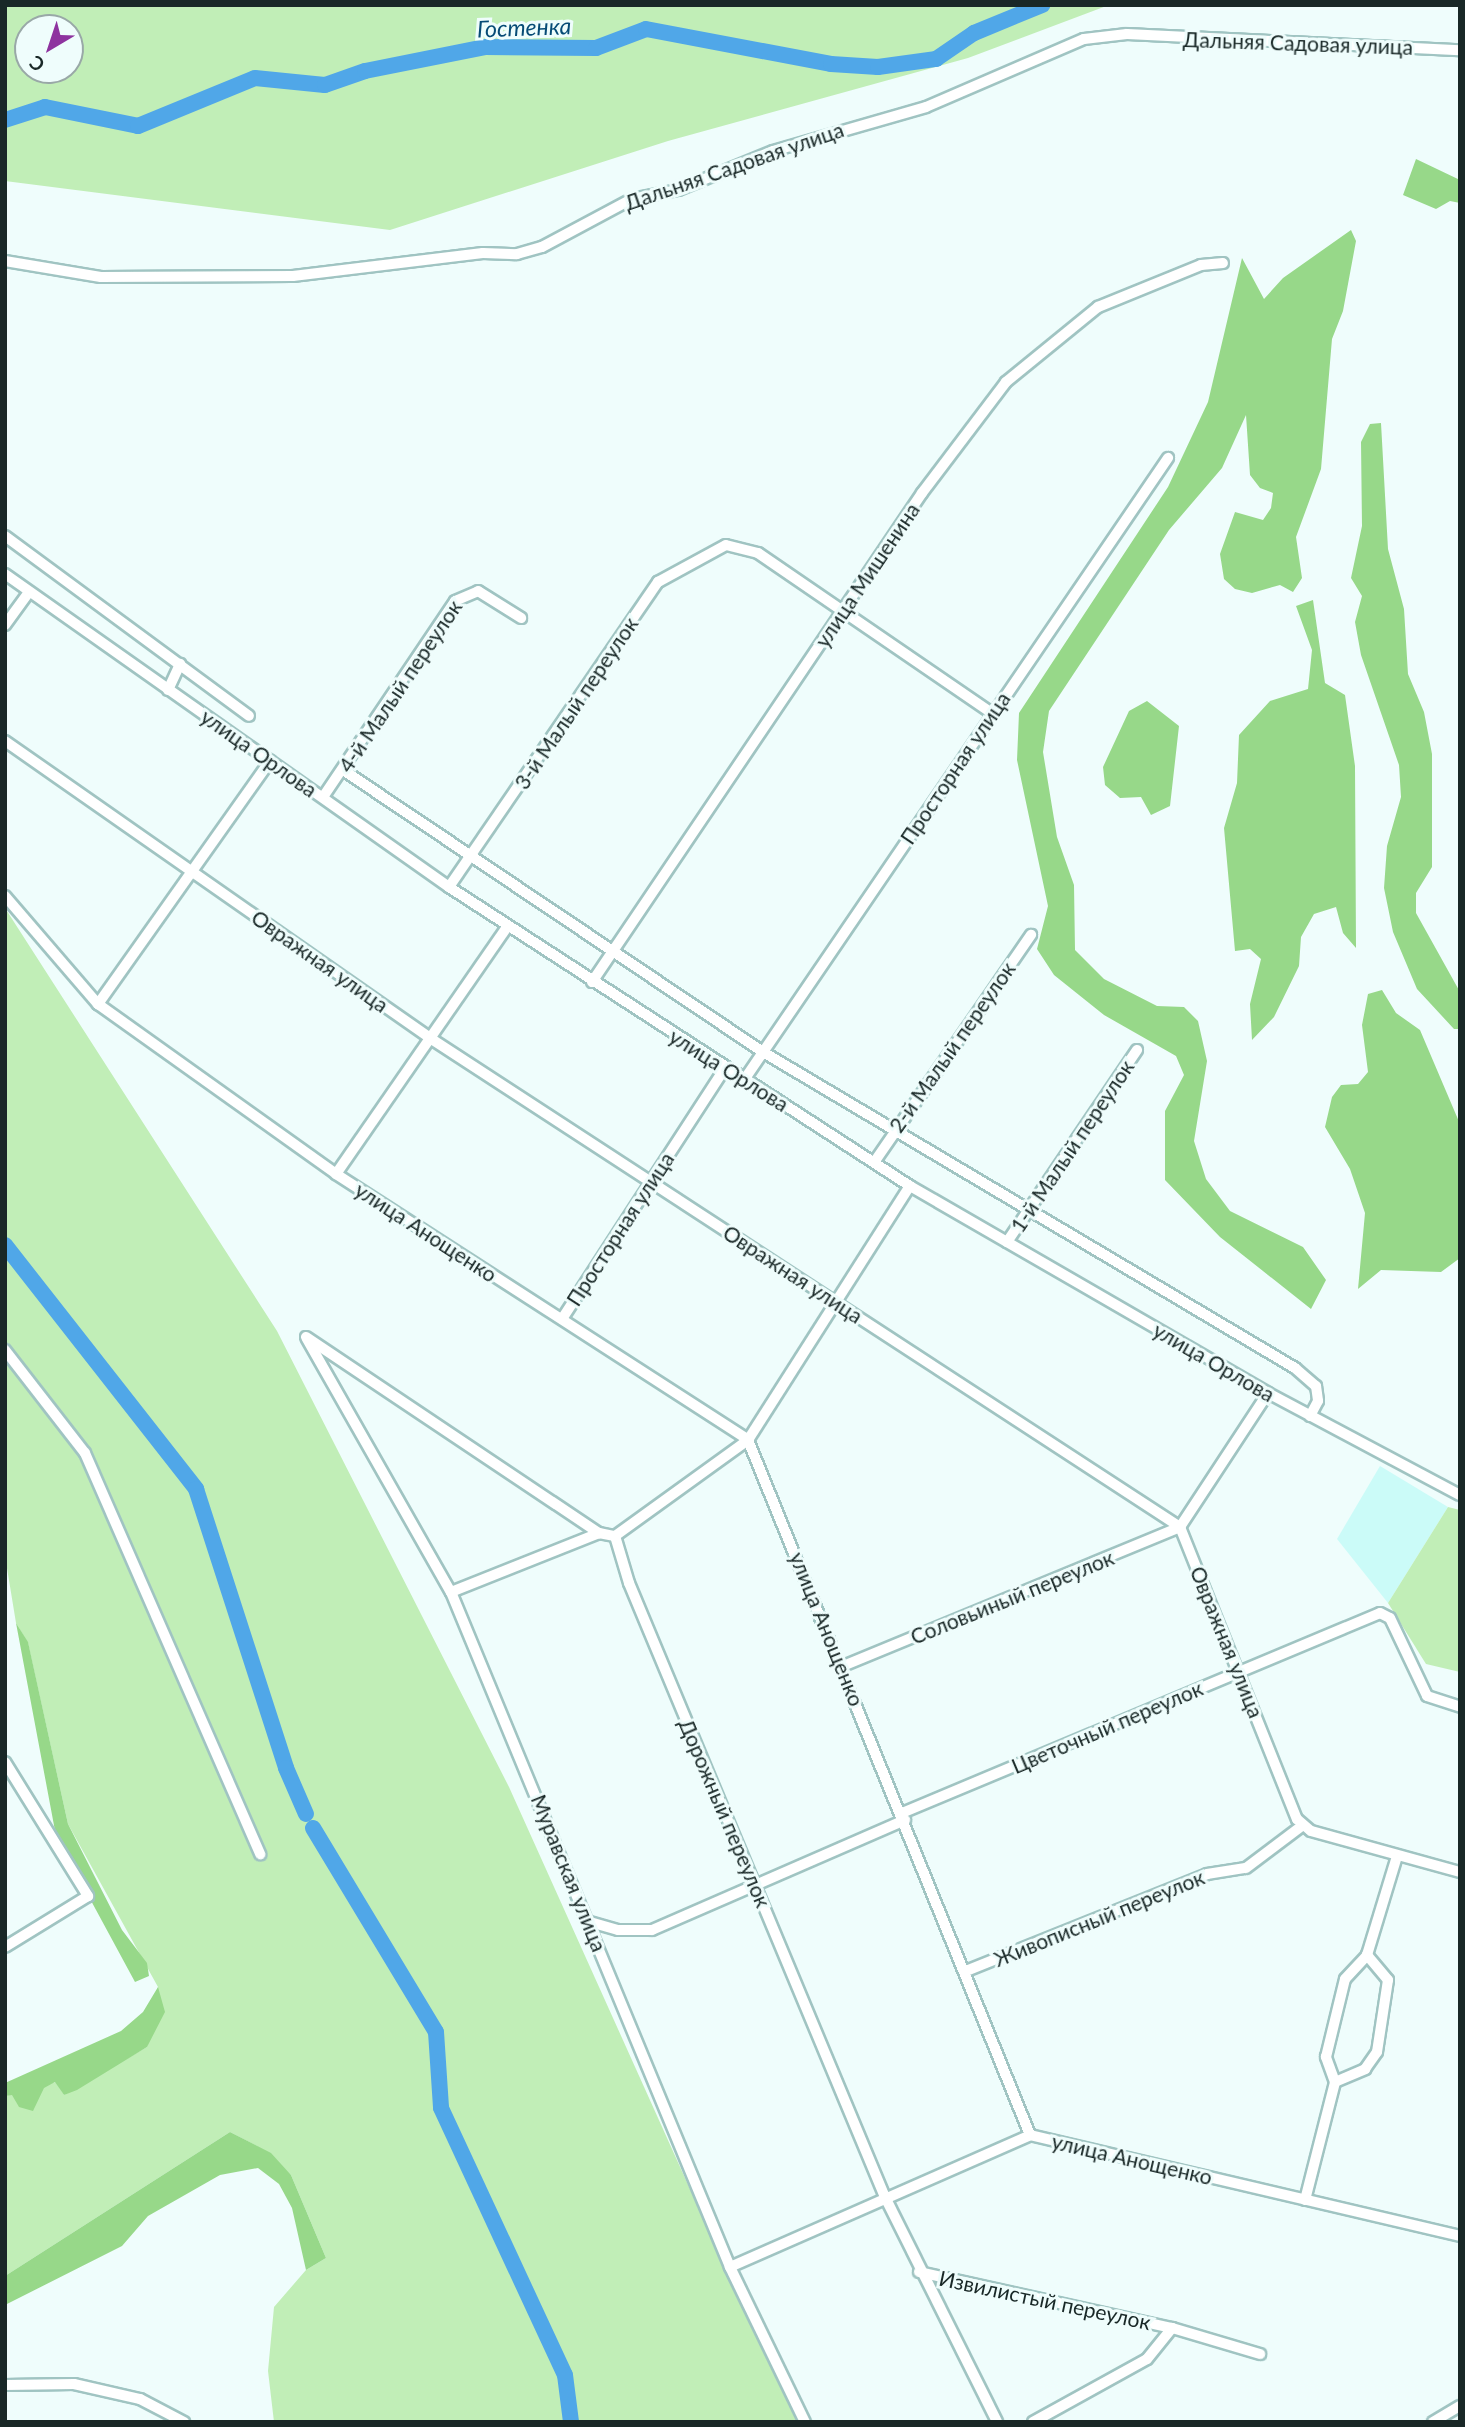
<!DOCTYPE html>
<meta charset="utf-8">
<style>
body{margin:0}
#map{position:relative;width:1465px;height:2427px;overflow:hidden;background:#effdfc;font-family:Lato,sans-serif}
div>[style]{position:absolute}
.built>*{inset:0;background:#cbfbf8}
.green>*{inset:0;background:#c1eeb7}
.forest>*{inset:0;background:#97d889}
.river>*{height:16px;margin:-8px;padding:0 8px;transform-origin:8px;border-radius:8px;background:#50a7e8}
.roads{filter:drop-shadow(2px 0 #a0c4c2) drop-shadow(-2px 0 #a0c4c2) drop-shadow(0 2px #a0c4c2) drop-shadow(0 -2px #a0c4c2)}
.minor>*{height:10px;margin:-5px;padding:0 5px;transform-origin:5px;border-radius:5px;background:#fff}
span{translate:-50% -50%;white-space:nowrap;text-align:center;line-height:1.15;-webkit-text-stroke:6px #effdfc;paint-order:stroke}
.street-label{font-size:21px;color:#192827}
.water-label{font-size:23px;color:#064b75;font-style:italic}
.frame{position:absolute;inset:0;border:7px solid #192827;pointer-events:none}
.north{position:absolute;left:14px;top:14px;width:70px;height:70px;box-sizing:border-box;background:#effdfc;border:2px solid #99a8a7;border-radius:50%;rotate:219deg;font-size:19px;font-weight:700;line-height:28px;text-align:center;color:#192827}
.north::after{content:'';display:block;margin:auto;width:24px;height:32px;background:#8e339f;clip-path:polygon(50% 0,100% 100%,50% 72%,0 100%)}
</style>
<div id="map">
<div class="built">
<i style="clip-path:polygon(1380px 1466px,1448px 1507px,1388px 1603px,1337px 1539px)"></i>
</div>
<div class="green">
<i style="clip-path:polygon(evenodd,5px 5px,1109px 5px,968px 58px,668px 141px,390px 230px,5px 181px,5px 5px,28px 28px,70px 28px,70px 70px,28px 70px,28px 28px)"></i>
<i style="clip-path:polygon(5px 908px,277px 1331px,509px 1787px,699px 2209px,803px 2422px,274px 2422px,268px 2371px,274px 2307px,306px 2270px,326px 2258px,291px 2175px,257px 2146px,230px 2132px,5px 2276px,5px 2096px,56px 2082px,64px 2095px,147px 2047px,158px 1987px,68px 1824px,28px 1643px,16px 1623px,5px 1556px)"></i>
<i style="clip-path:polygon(1448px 1507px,1460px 1510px,1460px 1672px,1426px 1664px,1388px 1603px)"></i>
</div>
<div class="forest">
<i style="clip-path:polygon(1416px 159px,1460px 180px,1460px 203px,1450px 201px,1436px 209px,1403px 195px)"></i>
<i style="clip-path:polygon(1351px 230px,1356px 241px,1343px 311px,1332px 339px,1321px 469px,1296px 537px,1302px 578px,1293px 592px,1280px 585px,1252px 593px,1235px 589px,1224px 579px,1220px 554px,1235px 512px,1263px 520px,1271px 508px,1273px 493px,1260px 488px,1250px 475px,1246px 415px,1222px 468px,1169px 530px,1049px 711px,1043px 752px,1057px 837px,1074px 885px,1075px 950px,1104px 979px,1157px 1006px,1184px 1007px,1198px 1021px,1207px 1061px,1194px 1141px,1206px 1179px,1230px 1211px,1303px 1247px,1326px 1280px,1311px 1309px,1220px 1237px,1165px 1180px,1165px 1111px,1184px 1075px,1176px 1056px,1104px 1015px,1054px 975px,1037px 949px,1048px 906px,1017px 760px,1019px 713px,1168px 487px,1208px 402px,1242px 258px,1264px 299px,1283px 278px)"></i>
<i style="clip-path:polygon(1381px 423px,1388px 549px,1404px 609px,1408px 674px,1424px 712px,1432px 754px,1432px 867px,1416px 893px,1416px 913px,1460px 992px,1460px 1029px,1454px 1029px,1417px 989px,1393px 932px,1384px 888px,1387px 846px,1401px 797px,1399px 765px,1361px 655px,1355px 622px,1362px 596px,1351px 578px,1362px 526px,1361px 442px,1370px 424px)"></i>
<i style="clip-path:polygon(1313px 600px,1325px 683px,1345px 695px,1355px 766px,1356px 948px,1343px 933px,1336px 907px,1314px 914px,1301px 937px,1299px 966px,1274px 1017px,1252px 1040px,1250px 1004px,1261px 959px,1250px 949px,1235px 951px,1224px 828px,1237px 783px,1239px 735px,1270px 701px,1308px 689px,1312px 650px,1296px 606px)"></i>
<i style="clip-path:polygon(1147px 701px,1179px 726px,1170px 806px,1151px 815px,1141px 797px,1120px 798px,1105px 785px,1103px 767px,1129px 711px)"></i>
<i style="clip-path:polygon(1382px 990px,1396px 1013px,1420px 1030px,1460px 1124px,1460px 1258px,1441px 1272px,1381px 1270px,1358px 1289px,1365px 1213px,1350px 1169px,1325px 1127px,1332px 1097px,1341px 1085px,1358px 1084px,1368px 1072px,1362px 1025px,1368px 994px)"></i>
<i style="clip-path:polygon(16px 1623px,28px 1642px,68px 1824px,122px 1930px,147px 1963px,149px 1976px,135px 1982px,56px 1836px)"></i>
<i style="clip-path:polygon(158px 1987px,165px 2012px,147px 2047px,77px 2090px,64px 2095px,55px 2082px,44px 2088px,33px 2111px,19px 2107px,12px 2095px,5px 2096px,5px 2083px,121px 2031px,143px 2012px)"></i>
<i style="clip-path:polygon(230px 2132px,271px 2153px,291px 2175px,326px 2258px,306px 2270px,292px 2208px,279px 2184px,258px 2168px,220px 2175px,148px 2216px,122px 2246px,5px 2305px,5px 2276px)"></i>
</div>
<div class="river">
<i style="left:5px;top:120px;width:42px;rotate:-18deg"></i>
<i style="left:45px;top:107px;width:95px;rotate:11.5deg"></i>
<i style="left:138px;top:126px;width:126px;rotate:-22.3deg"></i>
<i style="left:255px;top:78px;width:70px;rotate:5.7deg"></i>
<i style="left:325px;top:85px;width:42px;rotate:-19.3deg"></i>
<i style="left:365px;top:71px;width:122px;rotate:-11.3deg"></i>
<i style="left:485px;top:47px;width:111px;rotate:0.5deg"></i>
<i style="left:596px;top:48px;width:53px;rotate:-20.8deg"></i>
<i style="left:646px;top:29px;width:188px;rotate:10.7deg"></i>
<i style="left:831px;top:64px;width:47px;rotate:3.7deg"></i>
<i style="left:878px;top:67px;width:59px;rotate:-7.9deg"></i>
<i style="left:936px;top:59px;width:46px;rotate:-34.4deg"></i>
<i style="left:974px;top:33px;width:74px;rotate:-22.4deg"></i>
<i style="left:5px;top:1245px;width:310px;rotate:51.9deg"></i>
<i style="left:196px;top:1489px;width:293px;rotate:72.1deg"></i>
<i style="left:286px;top:1768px;width:50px;rotate:66.5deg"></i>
<i style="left:313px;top:1828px;width:238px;rotate:58.9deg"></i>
<i style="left:436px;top:2032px;width:76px;rotate:86.2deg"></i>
<i style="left:441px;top:2108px;width:294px;rotate:65.1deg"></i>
<i style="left:565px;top:2375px;width:47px;rotate:82.7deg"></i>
</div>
<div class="roads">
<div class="minor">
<i style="left:5px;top:261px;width:97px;rotate:9.5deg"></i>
<i style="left:101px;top:277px;width:192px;rotate:-0.3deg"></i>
<i style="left:293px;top:276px;width:191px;rotate:-6.9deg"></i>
<i style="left:483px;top:253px;width:34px;rotate:2deg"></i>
<i style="left:517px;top:254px;width:26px;rotate:-16deg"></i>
<i style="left:542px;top:247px;width:102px;rotate:-28.1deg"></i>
<i style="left:632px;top:199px;width:47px;rotate:-11.1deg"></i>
<i style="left:678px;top:190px;width:103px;rotate:-22.3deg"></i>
<i style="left:773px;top:151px;width:159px;rotate:-16deg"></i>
<i style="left:926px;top:107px;width:172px;rotate:-23.3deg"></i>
<i style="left:1084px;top:39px;width:43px;rotate:-6.6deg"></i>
<i style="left:1127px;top:34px;width:333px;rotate:2.8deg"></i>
<i style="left:5px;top:536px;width:303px;rotate:36.4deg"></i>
<i style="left:5px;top:574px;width:543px;rotate:35.18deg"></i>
<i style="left:449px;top:887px;width:549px;rotate:32.97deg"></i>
<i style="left:910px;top:1186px;width:414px;rotate:30deg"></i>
<i style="left:1268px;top:1393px;width:217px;rotate:28deg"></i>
<i style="left:5px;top:625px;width:41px;rotate:-54deg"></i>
<i style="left:168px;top:690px;width:29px;rotate:-65deg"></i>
<i style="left:5px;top:741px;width:522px;rotate:34.94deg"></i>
<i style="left:433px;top:1040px;width:892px;rotate:33.1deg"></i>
<i style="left:343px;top:770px;width:506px;rotate:33.88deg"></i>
<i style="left:763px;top:1052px;width:619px;rotate:30.71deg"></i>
<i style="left:1295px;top:1368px;width:28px;rotate:41deg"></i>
<i style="left:1316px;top:1386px;width:15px;rotate:82deg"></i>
<i style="left:1318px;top:1401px;width:17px;rotate:118deg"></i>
<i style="left:323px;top:797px;width:236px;rotate:-56deg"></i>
<i style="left:455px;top:601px;width:25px;rotate:-23deg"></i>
<i style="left:478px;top:591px;width:51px;rotate:32.1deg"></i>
<i style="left:449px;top:887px;width:370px;rotate:-55.6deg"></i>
<i style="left:658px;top:582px;width:77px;rotate:-28.6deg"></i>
<i style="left:726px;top:545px;width:33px;rotate:14deg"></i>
<i style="left:758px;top:553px;width:283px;rotate:34.4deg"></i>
<i style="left:5px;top:896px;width:143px;rotate:49.3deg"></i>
<i style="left:98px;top:1004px;width:292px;rotate:35.5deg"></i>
<i style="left:336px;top:1174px;width:490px;rotate:32.8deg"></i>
<i style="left:748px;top:1440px;width:750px;rotate:67.91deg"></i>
<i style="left:592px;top:982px;width:590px;rotate:-55.99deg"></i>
<i style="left:922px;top:493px;width:139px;rotate:-52.9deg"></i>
<i style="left:1006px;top:382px;width:119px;rotate:-39.2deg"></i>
<i style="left:1098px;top:307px;width:111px;rotate:-22.2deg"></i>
<i style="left:1201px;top:265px;width:22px;rotate:-5deg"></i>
<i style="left:98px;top:1004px;width:298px;rotate:-54.7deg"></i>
<i style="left:744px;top:1080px;width:753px;rotate:-55.72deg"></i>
<i style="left:875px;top:1161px;width:275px;rotate:-55.4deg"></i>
<i style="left:336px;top:1174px;width:302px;rotate:-55.3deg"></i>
<i style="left:1007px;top:1242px;width:232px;rotate:-55.9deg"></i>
<i style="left:562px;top:1319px;width:299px;rotate:-57deg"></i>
<i style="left:306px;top:1337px;width:353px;rotate:33.8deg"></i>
<i style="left:599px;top:1533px;width:16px;rotate:11deg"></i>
<i style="left:615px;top:1536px;width:49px;rotate:73.4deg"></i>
<i style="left:629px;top:1583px;width:665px;rotate:67.37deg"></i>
<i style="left:885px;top:2197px;width:251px;rotate:63.5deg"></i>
<i style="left:307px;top:1339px;width:291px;rotate:60.4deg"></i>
<i style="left:451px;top:1592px;width:730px;rotate:67.54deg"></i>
<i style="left:730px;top:2267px;width:172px;rotate:64.2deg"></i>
<i style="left:5px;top:1350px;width:130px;rotate:52.2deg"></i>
<i style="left:85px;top:1453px;width:438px;rotate:66.4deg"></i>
<i style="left:1180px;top:1527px;width:315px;rotate:68.2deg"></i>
<i style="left:1297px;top:1819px;width:18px;rotate:41deg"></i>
<i style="left:1311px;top:1831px;width:155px;rotate:15.4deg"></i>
<i style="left:1180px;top:1527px;width:160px;rotate:-56.7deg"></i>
<i style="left:615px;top:1536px;width:164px;rotate:-35.8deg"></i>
<i style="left:748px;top:1440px;width:301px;rotate:-57.5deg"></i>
<i style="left:451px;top:1592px;width:159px;rotate:-21.7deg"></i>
<i style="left:843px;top:1666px;width:365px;rotate:-22.4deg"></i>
<i style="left:5px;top:1762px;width:158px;rotate:58.2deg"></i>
<i style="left:88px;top:1896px;width:97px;rotate:148.4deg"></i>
<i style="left:902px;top:1813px;width:518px;rotate:-22.7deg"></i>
<i style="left:1380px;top:1613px;width:11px;rotate:27deg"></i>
<i style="left:1390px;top:1618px;width:86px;rotate:64.6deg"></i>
<i style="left:1427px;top:1696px;width:35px;rotate:18deg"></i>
<i style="left:590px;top:1922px;width:29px;rotate:16deg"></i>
<i style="left:618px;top:1930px;width:34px"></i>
<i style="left:652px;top:1930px;width:276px;rotate:-23.5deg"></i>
<i style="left:966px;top:1971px;width:260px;rotate:-21.9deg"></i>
<i style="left:1207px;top:1874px;width:39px;rotate:-9deg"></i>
<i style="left:1246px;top:1868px;width:71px;rotate:-37deg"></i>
<i style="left:1335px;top:2082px;width:33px;rotate:-23deg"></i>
<i style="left:1365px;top:2069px;width:21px;rotate:-55deg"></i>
<i style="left:1377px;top:2052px;width:73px;rotate:-81.3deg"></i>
<i style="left:1388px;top:1980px;width:33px;rotate:-130deg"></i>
<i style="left:1030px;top:2135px;width:442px;rotate:13.2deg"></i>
<i style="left:1305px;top:2200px;width:122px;rotate:-75.7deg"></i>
<i style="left:1335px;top:2082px;width:27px;rotate:-110deg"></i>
<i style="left:1326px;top:2057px;width:80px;rotate:-76.3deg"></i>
<i style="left:1345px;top:1979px;width:33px;rotate:-47deg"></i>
<i style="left:1367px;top:1955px;width:103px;rotate:-73.1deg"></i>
<i style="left:730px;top:2267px;width:328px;rotate:-23.7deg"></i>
<i style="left:919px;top:2272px;width:259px;rotate:12.5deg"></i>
<i style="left:1172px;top:2328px;width:92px;rotate:16.5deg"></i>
<i style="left:5px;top:2385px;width:69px;rotate:-0.8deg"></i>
<i style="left:74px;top:2384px;width:68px;rotate:12.8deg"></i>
<i style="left:140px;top:2399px;width:50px;rotate:27.6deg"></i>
<i style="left:1033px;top:2422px;width:130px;rotate:-28.9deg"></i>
<i style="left:1147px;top:2359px;width:40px;rotate:-51deg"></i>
<i style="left:1433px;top:2422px;width:31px;rotate:-31deg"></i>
</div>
</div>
<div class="street-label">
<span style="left:1298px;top:43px;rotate:2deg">Дальняя Садовая улица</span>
<span style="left:734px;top:166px;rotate:-19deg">Дальняя Садовая улица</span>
<span style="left:867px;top:575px;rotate:-56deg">улица Мишенина</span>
<span style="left:400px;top:686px;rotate:-56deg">4-й Малый переулок</span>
<span style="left:576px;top:703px;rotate:-56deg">3-й Малый переулок</span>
<span style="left:259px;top:753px;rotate:35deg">улица Орлова</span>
<span style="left:955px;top:768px;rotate:-56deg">Просторная улица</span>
<span style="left:320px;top:961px;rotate:35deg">Овражная улица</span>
<span style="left:952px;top:1047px;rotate:-55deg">2-й Малый переулок</span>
<span style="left:729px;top:1070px;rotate:32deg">улица Орлова</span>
<span style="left:1072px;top:1146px;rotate:-56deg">1-й Малый переулок</span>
<span style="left:620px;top:1229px;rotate:-57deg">Просторная улица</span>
<span style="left:426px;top:1232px;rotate:33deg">улица Анощенко</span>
<span style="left:793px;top:1274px;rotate:33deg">Овражная улица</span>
<span style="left:1214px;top:1362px;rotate:30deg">улица Орлова</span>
<span style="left:1012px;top:1597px;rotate:-22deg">Соловьиный переулок</span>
<span style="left:827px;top:1629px;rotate:68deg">улица Анощенко</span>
<span style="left:1227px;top:1642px;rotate:68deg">Овражная улица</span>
<span style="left:1107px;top:1727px;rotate:-23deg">Цветочный переулок</span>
<span style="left:725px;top:1813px;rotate:67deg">Дорожный переулок</span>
<span style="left:569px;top:1873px;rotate:68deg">Муравская улица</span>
<span style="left:1099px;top:1918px;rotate:-22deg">Живописный переулок</span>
<span style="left:1132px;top:2159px;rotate:13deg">улица Анощенко</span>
<span style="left:1045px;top:2300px;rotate:12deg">Извилистый переулок</span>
</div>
<div class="water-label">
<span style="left:524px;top:27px;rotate:-2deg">Гостенка</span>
</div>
<div class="frame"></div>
<div class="north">С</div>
</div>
